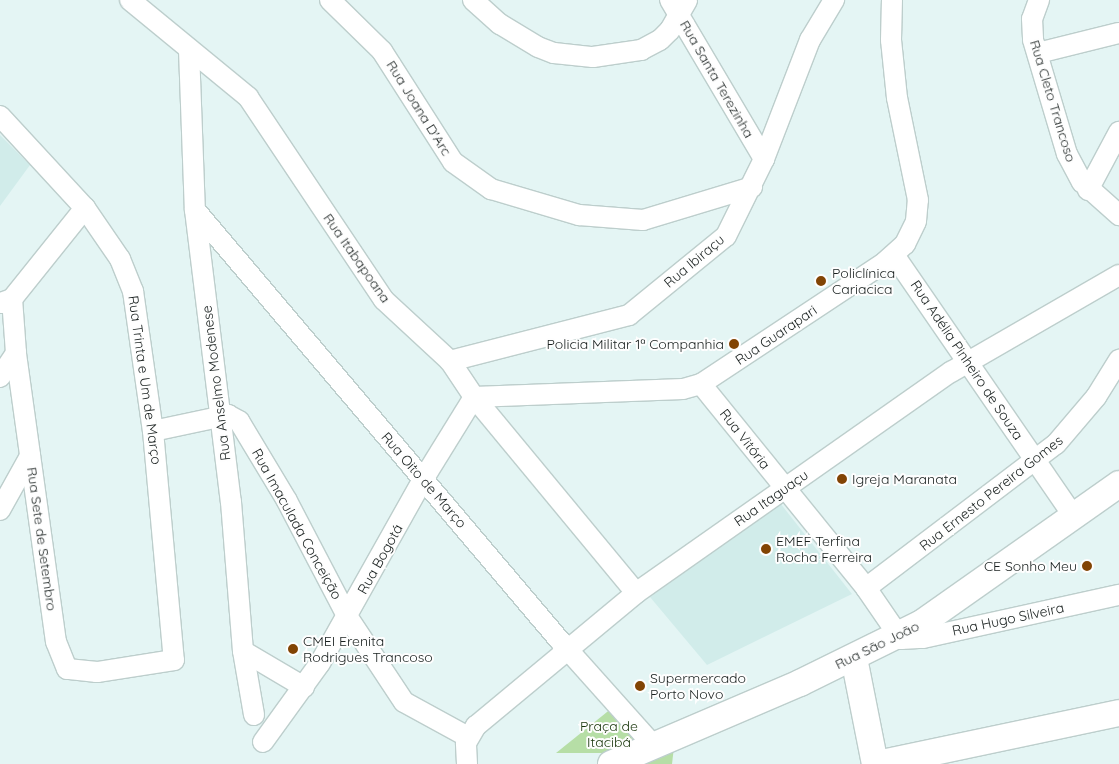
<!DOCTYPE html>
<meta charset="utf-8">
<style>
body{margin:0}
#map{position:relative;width:1119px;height:764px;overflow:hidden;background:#e4f5f4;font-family:Quicksand,sans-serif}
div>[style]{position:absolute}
.built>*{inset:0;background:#d1ecea}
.green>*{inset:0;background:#b6dea6}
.roads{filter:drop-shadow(1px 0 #bdcecc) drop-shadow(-1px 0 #bdcecc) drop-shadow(0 1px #bdcecc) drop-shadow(0 -1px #bdcecc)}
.minor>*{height:20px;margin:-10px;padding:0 10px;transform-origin:10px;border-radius:10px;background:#fff}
.major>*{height:26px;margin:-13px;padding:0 13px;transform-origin:13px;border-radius:13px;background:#fff}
.dots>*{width:14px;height:14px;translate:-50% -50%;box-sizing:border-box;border:2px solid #fefefe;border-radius:50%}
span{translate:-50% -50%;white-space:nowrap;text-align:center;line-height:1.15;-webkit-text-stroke:4px #fefefe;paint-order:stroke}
.street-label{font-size:14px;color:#19201f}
.poi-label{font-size:14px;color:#19201f}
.left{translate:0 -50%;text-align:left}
.right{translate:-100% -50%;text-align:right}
.park-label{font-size:14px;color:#173409}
</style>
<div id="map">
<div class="built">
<i style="clip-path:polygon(0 135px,30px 165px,0 206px)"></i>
<i style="clip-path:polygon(780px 503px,852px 594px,707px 665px,650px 597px)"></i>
</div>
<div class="green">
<i style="clip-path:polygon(612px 708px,637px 738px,630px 753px,556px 753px)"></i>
<i style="clip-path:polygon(674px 747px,672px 764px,635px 764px)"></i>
</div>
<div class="roads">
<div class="minor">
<i style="left:130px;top:0;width:153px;rotate:39.4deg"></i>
<i style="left:248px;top:97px;width:244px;rotate:56.2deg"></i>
<i style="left:384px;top:300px;width:90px;rotate:42.7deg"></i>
<i style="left:450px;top:361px;width:43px;rotate:56.3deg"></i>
<i style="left:474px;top:397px;width:254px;rotate:50.4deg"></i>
<i style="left:330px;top:0;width:73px;rotate:44.4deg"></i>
<i style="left:382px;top:51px;width:132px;rotate:57.4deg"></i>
<i style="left:453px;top:162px;width:47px;rotate:35.4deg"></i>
<i style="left:491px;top:189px;width:92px;rotate:16.5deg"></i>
<i style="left:579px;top:215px;width:64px;rotate:4.5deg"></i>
<i style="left:643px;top:220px;width:114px;rotate:-16.8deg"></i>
<i style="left:473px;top:0;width:36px;rotate:42deg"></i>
<i style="left:500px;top:24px;width:44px;rotate:31.2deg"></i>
<i style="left:538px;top:47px;width:17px;rotate:21deg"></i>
<i style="left:554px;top:53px;width:39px;rotate:6deg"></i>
<i style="left:593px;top:57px;width:49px;rotate:-8.3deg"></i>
<i style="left:641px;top:50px;width:21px;rotate:-28deg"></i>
<i style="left:660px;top:40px;width:14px;rotate:-45deg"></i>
<i style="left:670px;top:30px;width:34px;rotate:-60deg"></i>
<i style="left:670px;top:0;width:185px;rotate:59.4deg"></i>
<i style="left:1039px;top:0;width:20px;rotate:110deg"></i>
<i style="left:1032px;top:19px;width:21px;rotate:87deg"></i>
<i style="left:1033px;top:40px;width:119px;rotate:73.4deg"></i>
<i style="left:1067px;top:154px;width:32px;rotate:62deg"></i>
<i style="left:1082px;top:182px;width:50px;rotate:41.7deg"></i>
<i style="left:189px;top:50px;width:160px;rotate:87.9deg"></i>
<i style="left:195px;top:210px;width:294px;rotate:83deg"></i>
<i style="left:231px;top:502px;width:149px;rotate:85.4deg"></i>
<i style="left:243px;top:651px;width:65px;rotate:80.2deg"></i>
<i style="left:1038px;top:53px;width:83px;rotate:-13.9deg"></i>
<i style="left:0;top:116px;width:125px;rotate:47.3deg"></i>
<i style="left:85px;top:208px;width:62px;rotate:55.5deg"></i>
<i style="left:120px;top:259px;width:35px;rotate:68deg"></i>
<i style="left:133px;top:291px;width:141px;rotate:81.9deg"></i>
<i style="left:153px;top:431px;width:230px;rotate:84.8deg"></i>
<i style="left:174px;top:660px;width:78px;rotate:171.1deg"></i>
<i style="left:97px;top:672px;width:30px;rotate:-174deg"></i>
<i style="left:67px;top:669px;width:29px;rotate:-112deg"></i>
<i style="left:56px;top:642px;width:292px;rotate:-97.9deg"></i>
<i style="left:16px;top:353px;width:54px;rotate:-94.2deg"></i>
<i style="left:1088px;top:190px;width:66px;rotate:-61.9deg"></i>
<i style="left:195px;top:210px;width:566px;rotate:49.73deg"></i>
<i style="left:561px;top:642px;width:141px;rotate:48.2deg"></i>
<i style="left:894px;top:255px;width:316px;rotate:55.5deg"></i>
<i style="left:1px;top:303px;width:12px;rotate:-20deg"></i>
<i style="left:12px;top:299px;width:117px;rotate:-51.3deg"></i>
<i style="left:450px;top:361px;width:185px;rotate:-14.4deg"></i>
<i style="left:629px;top:315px;width:125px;rotate:-39.2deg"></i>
<i style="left:726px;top:236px;width:86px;rotate:-63.7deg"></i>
<i style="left:764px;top:159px;width:128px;rotate:-68.9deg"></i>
<i style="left:810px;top:40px;width:47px;rotate:-59deg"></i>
<i style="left:0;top:377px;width:29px;rotate:-56deg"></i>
<i style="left:701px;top:384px;width:262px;rotate:51deg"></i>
<i style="left:866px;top:588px;width:62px;rotate:55.5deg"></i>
<i style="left:901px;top:639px;width:22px;rotate:-3deg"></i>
<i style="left:923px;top:638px;width:201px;rotate:-12.4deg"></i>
<i style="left:153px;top:431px;width:77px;rotate:-12deg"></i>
<i style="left:228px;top:415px;width:13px;rotate:29deg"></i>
<i style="left:239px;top:421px;width:93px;rotate:59deg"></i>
<i style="left:287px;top:501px;width:130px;rotate:62.4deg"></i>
<i style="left:347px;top:616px;width:103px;rotate:56.5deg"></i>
<i style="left:404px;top:702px;width:73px;rotate:28.7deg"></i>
<i style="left:0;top:510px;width:62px;rotate:-60.9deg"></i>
<i style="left:866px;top:588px;width:238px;rotate:-37.2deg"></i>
<i style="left:1056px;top:444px;width:62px;rotate:-49.6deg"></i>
<i style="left:1096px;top:397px;width:44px;rotate:-58.1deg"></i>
<i style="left:243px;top:651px;width:71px;rotate:30.5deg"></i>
<i style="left:263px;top:742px;width:97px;rotate:-54.2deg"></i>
<i style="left:320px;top:663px;width:212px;rotate:-60.7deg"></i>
<i style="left:424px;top:478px;width:95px;rotate:-58.3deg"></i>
<i style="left:474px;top:397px;width:209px;rotate:-2.2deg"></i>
<i style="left:683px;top:389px;width:19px;rotate:-16deg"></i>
<i style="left:701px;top:384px;width:221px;rotate:-33.5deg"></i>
<i style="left:885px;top:262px;width:27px;rotate:-42deg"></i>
<i style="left:905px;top:244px;width:25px;rotate:-64deg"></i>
<i style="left:916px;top:221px;width:21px;rotate:-85deg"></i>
<i style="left:918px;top:200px;width:104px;rotate:-101.6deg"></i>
<i style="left:897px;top:98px;width:58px;rotate:-95.9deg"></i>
<i style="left:891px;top:40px;width:40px;rotate:-88.6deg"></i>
<i style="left:467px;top:764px;width:21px;rotate:-93deg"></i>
<i style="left:466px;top:743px;width:20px;rotate:-60deg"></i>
<i style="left:476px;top:726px;width:208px;rotate:-39.7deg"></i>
<i style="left:636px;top:593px;width:385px;rotate:-35.1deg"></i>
<i style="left:951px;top:372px;width:194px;rotate:-30deg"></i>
</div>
<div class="major">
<i style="left:854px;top:658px;width:108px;rotate:78.8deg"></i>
<i style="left:611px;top:764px;width:206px;rotate:-23.2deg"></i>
<i style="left:800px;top:683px;width:136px;rotate:-26.2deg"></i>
<i style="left:922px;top:623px;width:241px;rotate:-35.2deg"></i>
<i style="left:877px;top:764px;width:247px;rotate:-11.9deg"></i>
</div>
</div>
<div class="dots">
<i style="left:821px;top:281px;background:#824404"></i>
<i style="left:734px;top:344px;background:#824404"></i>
<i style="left:842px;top:479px;background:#824404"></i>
<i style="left:766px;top:549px;background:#824404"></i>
<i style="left:1087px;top:566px;background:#824404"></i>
<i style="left:293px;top:649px;background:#824404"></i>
<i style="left:640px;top:686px;background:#824404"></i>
</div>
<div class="street-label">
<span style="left:717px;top:79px;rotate:60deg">Rua Santa Terezinha</span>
<span style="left:1053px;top:101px;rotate:73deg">Rua Cleto Trancoso</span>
<span style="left:419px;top:108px;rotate:58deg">Rua Joana D'Arc</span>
<span style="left:357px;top:258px;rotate:55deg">Rua Itabapoana</span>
<span style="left:694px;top:261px;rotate:-40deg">Rua Ibiraçu</span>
<span style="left:776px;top:335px;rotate:-34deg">Rua Guarapari</span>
<span style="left:967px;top:360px;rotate:56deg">Rua Adélia Pinheiro de Souza</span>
<span style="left:145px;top:380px;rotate:82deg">Rua Trinta e Um de Março</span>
<span style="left:216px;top:383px;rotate:-97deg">Rua Anselmo Modenese</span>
<span style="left:745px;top:439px;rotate:52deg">Rua Vitória</span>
<span style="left:424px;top:480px;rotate:49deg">Rua Oito de Março</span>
<span style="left:991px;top:493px;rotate:-38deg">Rua Ernesto Pereira Gomes</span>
<span style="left:771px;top:498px;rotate:-35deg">Rua Itaguaçu</span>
<span style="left:297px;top:524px;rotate:61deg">Rua Imaculada Conceição</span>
<span style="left:42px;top:539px;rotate:82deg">Rua Sete de Setembro</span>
<span style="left:380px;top:559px;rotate:-61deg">Rua Bogotá</span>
<span style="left:1008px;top:619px;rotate:-12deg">Rua Hugo Silveira</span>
<span style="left:877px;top:645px;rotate:-26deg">Rua São João</span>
</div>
<div class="poi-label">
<span class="left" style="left:832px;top:281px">Policlínica<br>Cariacica</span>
<span class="right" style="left:724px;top:344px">Policia Militar 1ª Companhia</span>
<span class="left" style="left:852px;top:479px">Igreja Maranata</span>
<span class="left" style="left:776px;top:549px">EMEF Terfina<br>Rocha Ferreira</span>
<span class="right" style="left:1077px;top:566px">CE Sonho Meu</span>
<span class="left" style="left:303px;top:649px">CMEI Erenita<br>Rodrigues Trancoso</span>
<span class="left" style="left:650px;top:686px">Supermercado<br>Porto Novo</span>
</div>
<div class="park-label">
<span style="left:609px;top:734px">Praça de<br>Itacibá</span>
</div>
</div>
